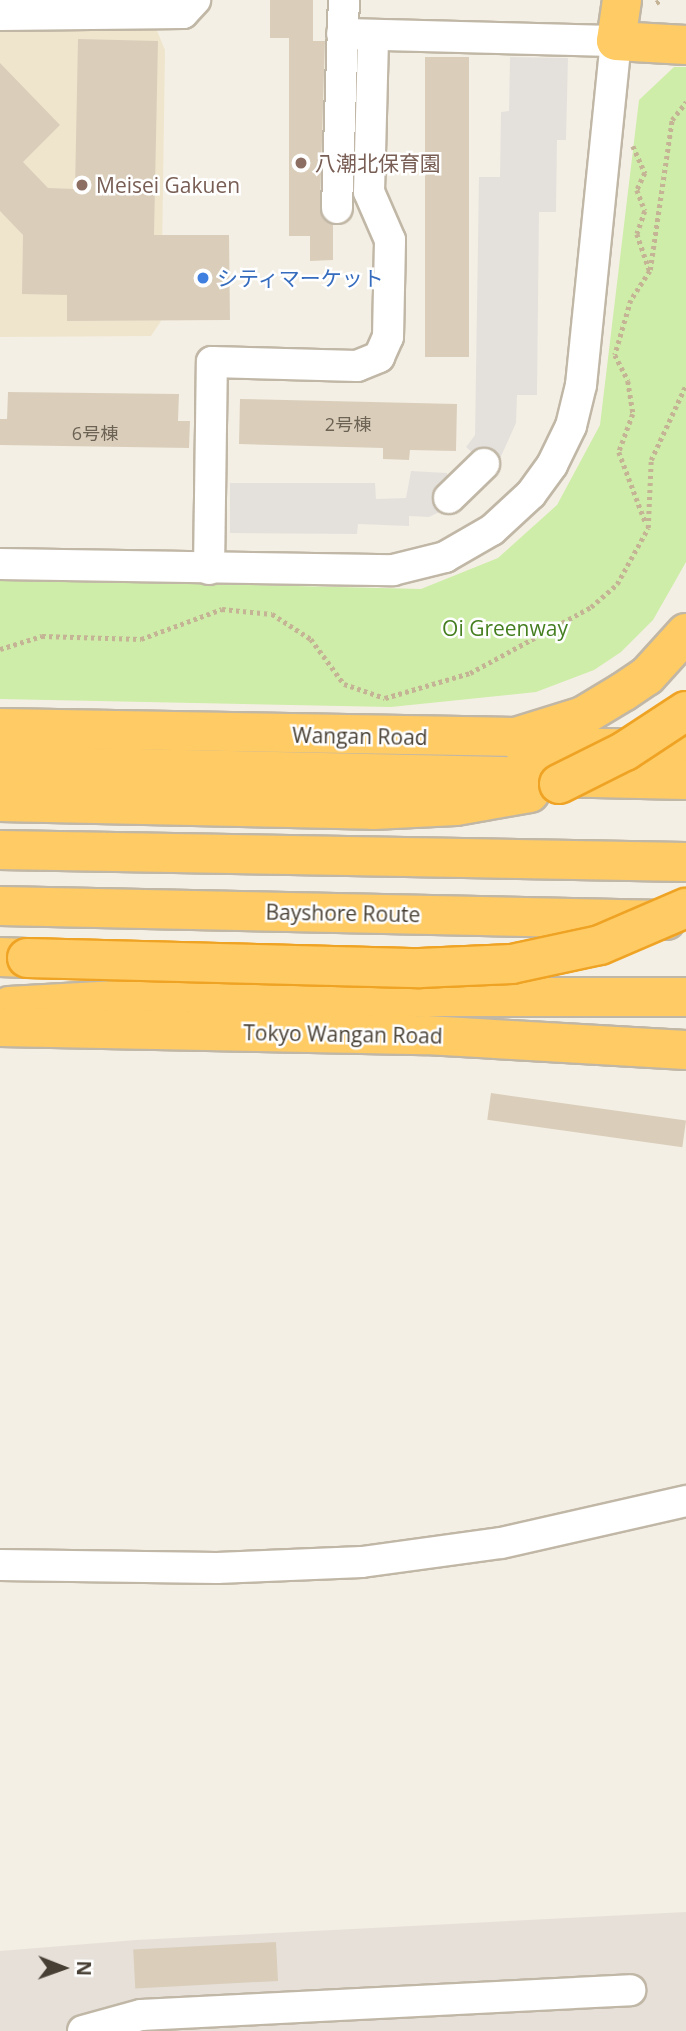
<!DOCTYPE html>
<meta charset="utf-8">
<style>
body{margin:0}
#map{position:relative;width:686px;height:2031px;overflow:hidden;background:#f4efe4;font-family:"Open Sans","Noto Sans JP",sans-serif}
div>[style]{position:absolute}
.industrial>*{inset:0;background:#e6e0d9}
.education>*{inset:0;background:#efe5cc}
.green>*{inset:0;background:#ceeda8}
.parking>*{inset:0;background:#e4e1dd}
.building>*{inset:0;background:#dacebb;transform-origin:0 0}
.path>*{height:4.5px;margin-top:-2.25px;transform-origin:0;background:repeating-linear-gradient(90deg,#c4b395 0 3.5px,transparent 0 7px)}
.roads{filter:drop-shadow(2px 0 #c1b7a6) drop-shadow(-2px 0 #c1b7a6) drop-shadow(0 2px #c1b7a6) drop-shadow(0 -2px #c1b7a6)}
.minor>*{height:30px;margin:-15px;padding:0 15px;transform-origin:15px;border-radius:15px;background:#fff}
.highway>*{height:38px;margin:-19px;padding:0 19px;transform-origin:19px;border-radius:19px;background:#ffcb64}
.bridges{filter:drop-shadow(2px 0 #efa324) drop-shadow(-2px 0 #efa324) drop-shadow(0 2px #efa324) drop-shadow(0 -2px #efa324)}
.highway-bridge>*{height:38px;margin:-19px;padding:0 19px;transform-origin:19px;border-radius:19px;background:#ffcb64}
.dots>*{width:19px;height:19px;translate:-50% -50%;box-sizing:border-box;border:4px solid #fff;border-radius:50%}
span{translate:-50% -50%;white-space:nowrap;text-align:center;line-height:1.15;-webkit-text-stroke:5px #fff;paint-order:stroke}
.number-label{font-size:18px;color:#6c6355}
.number-label span{-webkit-text-stroke-width:0}
.education-label{font-size:21px;color:#785e54}
.left{translate:0 -50%;text-align:left}
.shop-label{font-size:21px;color:#366cbe}
.park-label{font-size:21px;color:#457f20}
.street-label{font-size:21px;color:#473f33}
.north{position:absolute;left:28px;top:1933px;width:70px;height:70px;-webkit-text-stroke:5px #fff;paint-order:stroke;rotate:91deg;font-size:19px;font-weight:700;line-height:28px;text-align:center;color:#473f33}
.north::after{content:'';display:block;margin:auto;width:24px;height:32px;background:#473f33;clip-path:polygon(50% 0,100% 100%,50% 72%,0 100%)}
</style>
<div id="map">
<div class="industrial">
<i style="clip-path:polygon(686px 1912px,686px 2031px,0 2031px,0 1951px,136px 1940px)"></i>
</div>
<div class="education">
<i style="clip-path:polygon(0 23px,155px 26px,165px 50px,161px 321px,151px 336px,0 337px)"></i>
</div>
<div class="green">
<i style="clip-path:polygon(674px 67px,686px 67px,686px 562px,653px 620px,621px 652px,594px 670px,536px 692px,391px 707px,0 699px,0 579px,421px 589px,498px 558px,557px 505px,600px 425px,639px 100px)"></i>
</div>
<div class="parking">
<i style="clip-path:polygon(510px 57px,568px 58px,566px 140px,557px 140px,556px 212px,539px 212px,537px 395px,517px 395px,516px 423px,494px 472px,466px 447px,475px 435px,479px 177px,500px 177px,501px 112px,509px 111px)"></i>
<i style="clip-path:polygon(411px 471px,447px 473px,450px 507px,429px 517px,409px 516px,409px 526px,358px 524px,357px 534px,230px 533px,230px 483px,375px 483px,376px 499px,406px 498px)"></i>
</div>
<div class="building">
<i style="clip-path:polygon(270px 0,313px 0,313px 41px,325px 41px,320px 207px,322px 217px,333px 225px,333px 260px,310px 261px,310px 236px,289px 236px,289px 38px,270px 38px)"></i>
<i style="clip-path:polygon(78px 39px,158px 41px,154px 235px,229px 235px,230px 320px,67px 321px,67px 295px,22px 294px,23px 235px,0 211px,0 63px,60px 125px,23px 162px,48px 188px,75px 189px)"></i>
<i style="left:425px;top:57px;width:44px;height:300px"></i>
<i style="clip-path:polygon(8px 392px,179px 394px,178px 421px,190px 421px,189px 448px,0 445px,0 419px,7px 419px)"></i>
<i style="clip-path:polygon(240px 399px,457px 404px,456px 451px,410px 450px,409px 460px,383px 459px,383px 448px,239px 444px)"></i>
<i style="left:491px;top:1093px;width:197px;height:27px;rotate:8deg"></i>
<i style="left:276px;top:1942px;width:39px;height:143px;rotate:87deg"></i>
</div>
<div class="path">
<i style="left:656px;top:3px;width:6px;rotate:-31deg"></i>
<i style="left:633px;top:146px;width:30px;rotate:66deg"></i>
<i style="left:645px;top:173px;width:19px;rotate:115deg"></i>
<i style="left:637px;top:190px;width:22px;rotate:69deg"></i>
<i style="left:645px;top:211px;width:24px;rotate:109deg"></i>
<i style="left:637px;top:234px;width:39px;rotate:71deg"></i>
<i style="left:650px;top:271px;width:35px;rotate:123deg"></i>
<i style="left:631px;top:300px;width:57px;rotate:106.2deg"></i>
<i style="left:615px;top:355px;width:29px;rotate:63deg"></i>
<i style="left:628px;top:381px;width:33px;rotate:81deg"></i>
<i style="left:633px;top:414px;width:40px;rotate:110.2deg"></i>
<i style="left:619px;top:452px;width:77px;rotate:69.4deg"></i>
<i style="left:650px;top:270px;width:152px;rotate:-81.7deg"></i>
<i style="left:672px;top:120px;width:23px;rotate:-52deg"></i>
<i style="left:0;top:649px;width:44px;rotate:-17.2deg"></i>
<i style="left:42px;top:636px;width:99px;rotate:1.7deg"></i>
<i style="left:141px;top:639px;width:86px;rotate:-20.3deg"></i>
<i style="left:222px;top:609px;width:50px;rotate:5.7deg"></i>
<i style="left:272px;top:614px;width:46px;rotate:32.7deg"></i>
<i style="left:311px;top:639px;width:56px;rotate:53.7deg"></i>
<i style="left:344px;top:684px;width:43px;rotate:18.9deg"></i>
<i style="left:385px;top:698px;width:89px;rotate:-16.4deg"></i>
<i style="left:470px;top:673px;width:138px;rotate:-28.6deg"></i>
<i style="left:591px;top:607px;width:35px;rotate:-41deg"></i>
<i style="left:617px;top:584px;width:64px;rotate:-61deg"></i>
<i style="left:648px;top:528px;width:68px;rotate:-87.5deg"></i>
<i style="left:651px;top:460px;width:83px;rotate:-65deg"></i>
</div>
<div class="roads">
<div class="minor">
<i style="left:0;top:15px;width:183px;rotate:-0.6deg"></i>
<i style="left:183px;top:13px;width:18px;rotate:-47deg"></i>
<i style="left:337px;top:208px;width:208px;rotate:-88.1deg"></i>
<i style="left:449px;top:498px;width:49px;rotate:-44.2deg"></i>
<i style="left:0;top:564px;width:393px;rotate:0.9deg"></i>
<i style="left:393px;top:570px;width:54px;rotate:-14deg"></i>
<i style="left:445px;top:557px;width:54px;rotate:-29.9deg"></i>
<i style="left:492px;top:530px;width:53px;rotate:-42.7deg"></i>
<i style="left:531px;top:494px;width:36px;rotate:-54deg"></i>
<i style="left:552px;top:465px;width:43px;rotate:-64deg"></i>
<i style="left:571px;top:426px;width:42px;rotate:-76.3deg"></i>
<i style="left:581px;top:385px;width:346px;rotate:-84.2deg"></i>
<i style="left:616px;top:41px;width:274px;rotate:-178.5deg"></i>
<i style="left:209px;top:569px;width:207px;rotate:-89.2deg"></i>
<i style="left:212px;top:362px;width:145px;rotate:1.6deg"></i>
<i style="left:357px;top:366px;width:24px;rotate:-22deg"></i>
<i style="left:379px;top:357px;width:22px;rotate:-66deg"></i>
<i style="left:388px;top:337px;width:97px;rotate:-88.8deg"></i>
<i style="left:390px;top:240px;width:52px;rotate:-113.6deg"></i>
<i style="left:369px;top:192px;width:157px;rotate:-88.5deg"></i>
<i style="left:0;top:1565px;width:217px;rotate:0.8deg"></i>
<i style="left:217px;top:1568px;width:145px;rotate:-2.4deg"></i>
<i style="left:362px;top:1562px;width:140px;rotate:-7.8deg"></i>
<i style="left:501px;top:1543px;width:190px;rotate:-12.8deg"></i>
<i style="left:83px;top:2031px;width:60px;rotate:-15.4deg"></i>
<i style="left:141px;top:2015px;width:490px;rotate:-2.9deg"></i>
</div>
<div class="highway">
<i style="left:622px;top:0;width:41px;rotate:98.3deg"></i>
<i style="left:616px;top:41px;width:70px;rotate:3.3deg"></i>
<i style="left:0;top:728px;width:516px;rotate:1deg"></i>
<i style="left:516px;top:737px;width:70px;rotate:-17.4deg"></i>
<i style="left:583px;top:716px;width:47px;rotate:-31deg"></i>
<i style="left:623px;top:692px;width:29px;rotate:-34deg"></i>
<i style="left:647px;top:676px;width:58px;rotate:-47.8deg"></i>
<i style="left:524px;top:747px;width:162px;rotate:0.7deg"></i>
<i style="left:0;top:765px;width:686px;rotate:1.25deg"></i>
<i style="left:0;top:802px;width:373px;rotate:1.2deg"></i>
<i style="left:373px;top:810px;width:83px;rotate:-2.8deg"></i>
<i style="left:456px;top:806px;width:75px;rotate:-10deg"></i>
<i style="left:0;top:850px;width:686px;rotate:1deg"></i>
<i style="left:0;top:906px;width:666px;rotate:1.2deg"></i>
<i style="left:0;top:957px;width:27px;rotate:2deg"></i>
<i style="left:9px;top:1006px;width:145px;rotate:-3.2deg"></i>
<i style="left:154px;top:998px;width:532px;rotate:-0.11deg"></i>
<i style="left:0;top:1027px;width:426px;rotate:1.1deg"></i>
<i style="left:426px;top:1035px;width:260px;rotate:3.3deg"></i>
</div>
</div>
<div class="bridges">
<div class="highway-bridge">
<i style="left:559px;top:784px;width:74px;rotate:-26.6deg"></i>
<i style="left:625px;top:751px;width:73px;rotate:-33.3deg"></i>
<i style="left:27px;top:958px;width:393px;rotate:1.5deg"></i>
<i style="left:420px;top:968px;width:92px;rotate:-2.5deg"></i>
<i style="left:512px;top:964px;width:90px;rotate:-12.2deg"></i>
<i style="left:600px;top:945px;width:94px;rotate:-23.3deg"></i>
</div>
</div>
<div class="dots">
<i style="left:301px;top:163px;background:#8d6e63"></i>
<i style="left:82px;top:185px;background:#8d6e63"></i>
<i style="left:203px;top:278px;background:#3f7fe0"></i>
</div>
<div class="number-label">
<span style="left:348px;top:424px">2号棟</span>
<span style="left:95px;top:433px">6号棟</span>
</div>
<div class="education-label">
<span class="left" style="left:315px;top:163px">八潮北保育園</span>
<span class="left" style="left:96px;top:185px">Meisei Gakuen</span>
</div>
<div class="shop-label">
<span class="left" style="left:217px;top:278px">シティマーケット</span>
</div>
<div class="park-label">
<span style="left:505px;top:628px">Oi Greenway</span>
</div>
<div class="street-label">
<span style="left:360px;top:736px;rotate:1deg">Wangan Road</span>
<span style="left:343px;top:913px;rotate:1deg">Bayshore Route</span>
<span style="left:343px;top:1034px;rotate:1deg">Tokyo Wangan Road</span>
</div>
<div class="north">N</div>
</div>
